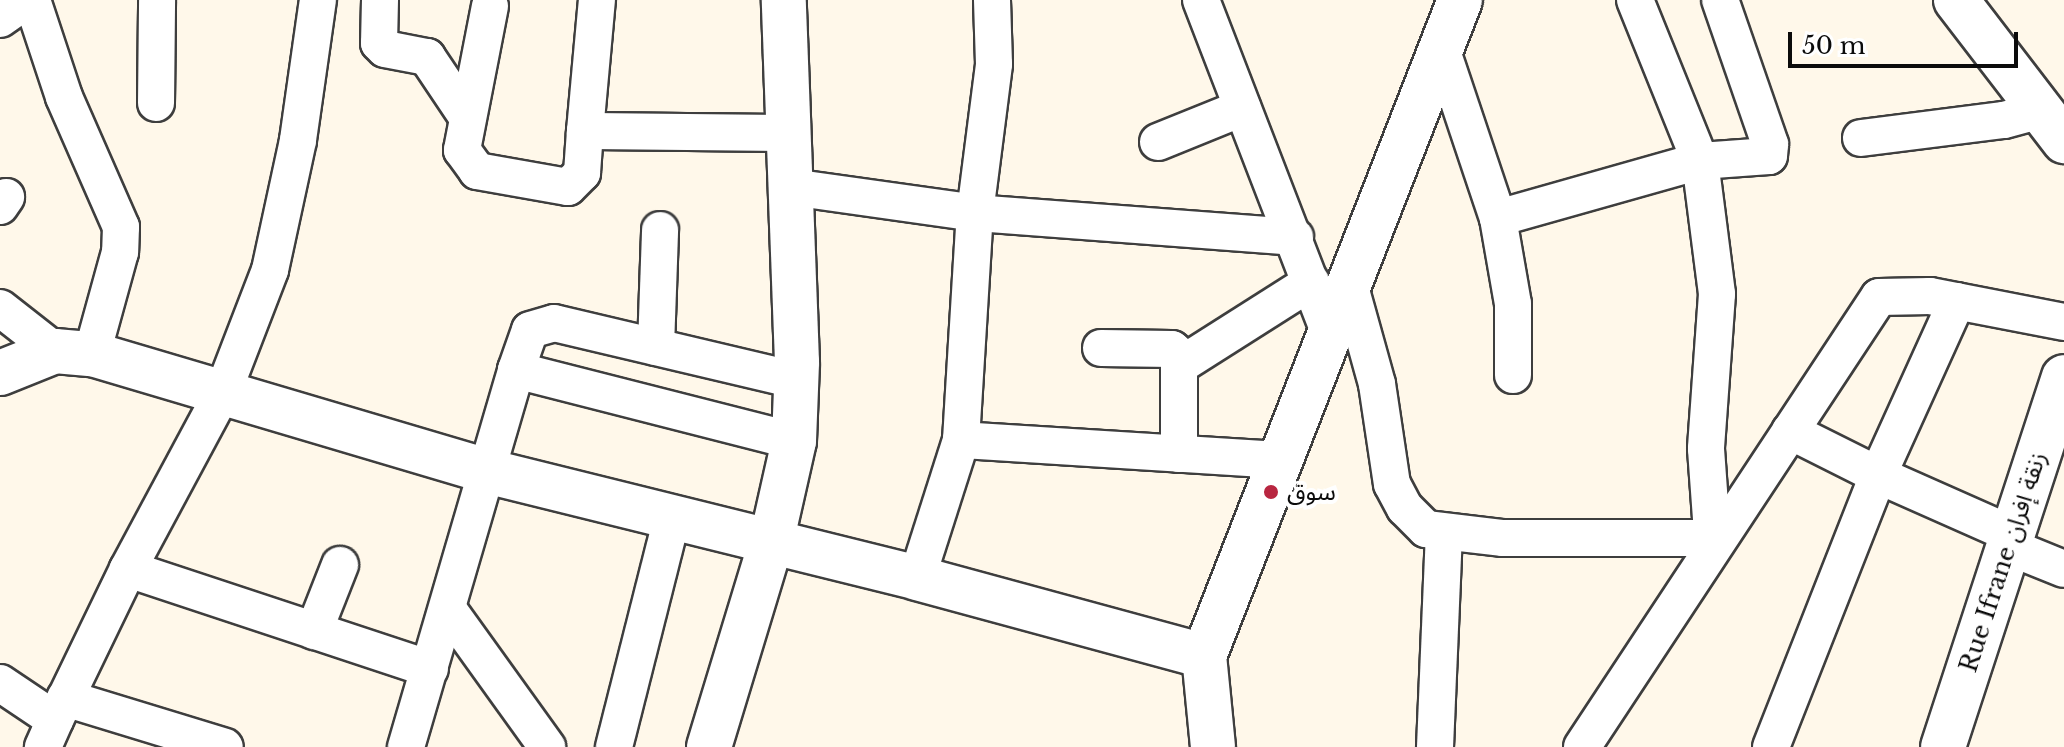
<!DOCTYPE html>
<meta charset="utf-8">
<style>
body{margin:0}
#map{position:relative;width:2064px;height:747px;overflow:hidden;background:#fff8ea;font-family:"Libre Baskerville","Noto Sans Arabic",serif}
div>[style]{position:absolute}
.roads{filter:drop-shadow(2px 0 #3e3e3e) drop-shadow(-2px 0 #3e3e3e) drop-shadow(0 2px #3e3e3e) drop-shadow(0 -2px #3e3e3e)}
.minor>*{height:36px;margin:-18px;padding:0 18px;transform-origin:18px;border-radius:18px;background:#fff}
.tertiary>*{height:44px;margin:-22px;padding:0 22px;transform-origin:22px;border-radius:22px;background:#fff}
.dots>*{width:22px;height:22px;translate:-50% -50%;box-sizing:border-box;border:4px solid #fff;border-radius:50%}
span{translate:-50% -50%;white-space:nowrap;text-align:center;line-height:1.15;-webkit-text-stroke:8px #fff;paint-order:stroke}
.poi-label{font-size:24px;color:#0b0b0b}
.left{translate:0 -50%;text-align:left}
.street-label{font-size:24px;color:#0b0b0b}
.scale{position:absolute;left:1788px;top:32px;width:230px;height:36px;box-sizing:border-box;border:4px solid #0b0b0b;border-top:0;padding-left:10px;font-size:24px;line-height:28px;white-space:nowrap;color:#0b0b0b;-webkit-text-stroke:6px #fff;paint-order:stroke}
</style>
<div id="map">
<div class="roads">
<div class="minor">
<i style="left:32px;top:0;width:102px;rotate:71.7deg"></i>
<i style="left:64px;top:97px;width:142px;rotate:66.3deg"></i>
<i style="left:121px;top:227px;width:25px;rotate:92deg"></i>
<i style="left:120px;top:252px;width:106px;rotate:105.4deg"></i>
<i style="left:380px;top:0;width:43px;rotate:91.3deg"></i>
<i style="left:379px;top:43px;width:8px;rotate:45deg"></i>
<i style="left:385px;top:49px;width:43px;rotate:10.8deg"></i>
<i style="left:427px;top:57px;width:73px;rotate:56.1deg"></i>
<i style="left:1201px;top:0;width:358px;rotate:68.9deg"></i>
<i style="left:1635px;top:0;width:174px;rotate:68deg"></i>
<i style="left:1700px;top:161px;width:134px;rotate:82.7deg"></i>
<i style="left:1717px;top:294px;width:155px;rotate:94.1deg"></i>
<i style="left:1706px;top:449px;width:98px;rotate:85.9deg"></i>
<i style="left:490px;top:6px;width:147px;rotate:101deg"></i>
<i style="left:462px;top:150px;width:26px;rotate:54deg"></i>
<i style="left:477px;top:171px;width:92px;rotate:10deg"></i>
<i style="left:568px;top:187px;width:20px;rotate:-45deg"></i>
<i style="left:582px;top:173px;width:42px;rotate:-85.9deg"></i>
<i style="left:585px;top:131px;width:204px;rotate:0.6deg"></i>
<i style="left:0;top:19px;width:33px;rotate:-35deg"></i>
<i style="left:1441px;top:48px;width:179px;rotate:71.5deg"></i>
<i style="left:156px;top:103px;width:103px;rotate:-89.4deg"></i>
<i style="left:585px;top:131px;width:132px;rotate:-84.8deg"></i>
<i style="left:1861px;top:138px;width:144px;rotate:-7.2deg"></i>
<i style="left:2004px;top:120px;width:38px;rotate:-15deg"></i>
<i style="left:1158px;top:142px;width:91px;rotate:-22deg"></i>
<i style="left:791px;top:187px;width:186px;rotate:8deg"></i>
<i style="left:975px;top:213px;width:321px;rotate:4.3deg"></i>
<i style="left:0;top:206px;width:11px;rotate:-56deg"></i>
<i style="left:1349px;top:283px;width:105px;rotate:74.5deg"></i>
<i style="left:1377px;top:384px;width:101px;rotate:81.5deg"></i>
<i style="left:1392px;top:484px;width:27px;rotate:62deg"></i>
<i style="left:1405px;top:508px;width:30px;rotate:45deg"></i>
<i style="left:1426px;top:529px;width:78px;rotate:6.7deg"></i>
<i style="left:1503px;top:538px;width:210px"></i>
<i style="left:0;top:308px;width:70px;rotate:38deg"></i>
<i style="left:656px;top:347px;width:117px;rotate:-88deg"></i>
<i style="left:1101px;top:348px;width:71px;rotate:0.8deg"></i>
<i style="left:1172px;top:349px;width:9px;rotate:41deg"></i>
<i style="left:1179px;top:355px;width:99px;rotate:90deg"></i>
<i style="left:1182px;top:364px;width:153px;rotate:-32.4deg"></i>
<i style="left:1513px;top:375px;width:71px;rotate:-90deg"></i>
<i style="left:1513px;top:304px;width:87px;rotate:-99.9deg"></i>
<i style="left:1498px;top:218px;width:210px;rotate:-15.8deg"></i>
<i style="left:1700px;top:161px;width:69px;rotate:-4.1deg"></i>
<i style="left:1769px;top:156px;width:12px;rotate:-85deg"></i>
<i style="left:1770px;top:144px;width:152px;rotate:-109.1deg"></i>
<i style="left:1790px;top:431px;width:98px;rotate:26.6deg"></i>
<i style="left:1878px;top:475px;width:191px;rotate:-65.6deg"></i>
<i style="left:961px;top:440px;width:227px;rotate:-86.5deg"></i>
<i style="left:975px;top:213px;width:150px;rotate:-82.7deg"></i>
<i style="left:994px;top:64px;width:64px;rotate:-91.8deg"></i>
<i style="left:794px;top:441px;width:287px;rotate:-165.7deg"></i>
<i style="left:516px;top:370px;width:42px;rotate:-70.7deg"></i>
<i style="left:530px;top:330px;width:25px;rotate:-16deg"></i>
<i style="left:554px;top:323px;width:249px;rotate:13.3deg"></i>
<i style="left:2007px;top:546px;width:61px;rotate:22deg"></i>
<i style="left:128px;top:569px;width:201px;rotate:-61.8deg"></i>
<i style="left:223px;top:392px;width:131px;rotate:-68.9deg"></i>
<i style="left:270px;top:270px;width:133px;rotate:-77.8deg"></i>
<i style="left:298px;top:140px;width:141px;rotate:-81.9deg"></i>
<i style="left:917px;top:578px;width:145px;rotate:-72.3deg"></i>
<i style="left:961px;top:440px;width:321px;rotate:3.6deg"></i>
<i style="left:448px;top:609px;width:170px;rotate:54.3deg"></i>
<i style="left:314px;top:631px;width:71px;rotate:-68.5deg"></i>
<i style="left:0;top:683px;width:66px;rotate:33.9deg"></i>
<i style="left:55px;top:720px;width:30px;rotate:114deg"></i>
<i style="left:65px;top:698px;width:167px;rotate:17deg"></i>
<i style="left:55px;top:720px;width:168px;rotate:-64.2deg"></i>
<i style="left:128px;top:569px;width:318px;rotate:18.3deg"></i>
<i style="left:406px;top:747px;width:393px;rotate:-73.7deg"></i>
<i style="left:614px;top:747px;width:236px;rotate:-75.8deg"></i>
<i style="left:1435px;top:747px;width:215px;rotate:-87.6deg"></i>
<i style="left:1582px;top:747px;width:539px;rotate:-56.58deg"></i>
<i style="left:1879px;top:297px;width:51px;rotate:-1.1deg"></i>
<i style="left:1930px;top:296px;width:136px;rotate:11deg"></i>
<i style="left:1771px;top:747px;width:292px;rotate:-68.5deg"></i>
<i style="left:1878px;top:475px;width:145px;rotate:23.9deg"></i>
</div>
<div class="tertiary">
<i style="left:1956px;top:0;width:178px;rotate:52.5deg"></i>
<i style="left:0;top:373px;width:59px;rotate:-21.8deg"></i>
<i style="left:55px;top:351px;width:37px;rotate:5deg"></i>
<i style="left:92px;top:354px;width:415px;rotate:16.5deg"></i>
<i style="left:490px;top:472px;width:440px;rotate:13.9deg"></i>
<i style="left:917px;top:578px;width:297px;rotate:15.2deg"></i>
<i style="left:709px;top:747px;width:213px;rotate:-73.1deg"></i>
<i style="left:771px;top:543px;width:105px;rotate:-77.3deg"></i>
<i style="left:794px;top:441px;width:79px;rotate:-87.8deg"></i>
<i style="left:797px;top:362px;width:362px;rotate:-92.1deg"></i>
<i style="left:1213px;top:747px;width:91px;rotate:-95.6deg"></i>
<i style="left:1204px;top:656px;width:704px;rotate:-68.68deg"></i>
<i style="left:1943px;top:747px;width:389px;rotate:-71.9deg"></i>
</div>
</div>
<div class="dots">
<i style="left:1271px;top:492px;background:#b82640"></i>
</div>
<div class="poi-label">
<span class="left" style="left:1287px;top:492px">سوق</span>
</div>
<div class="street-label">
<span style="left:2003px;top:562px;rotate:-72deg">Rue Ifrane زنقة إفران</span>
</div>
<div class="scale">50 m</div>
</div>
